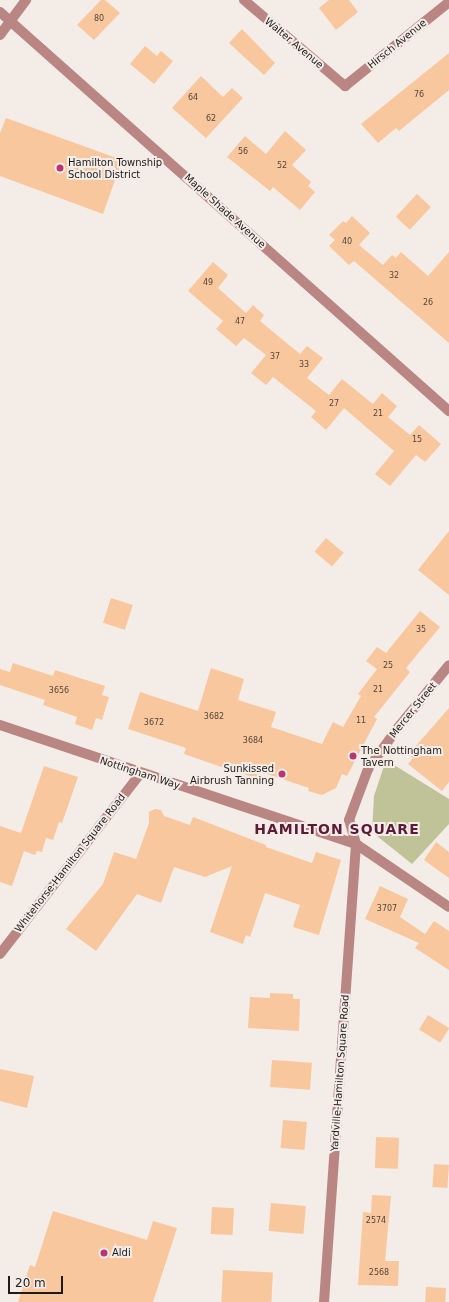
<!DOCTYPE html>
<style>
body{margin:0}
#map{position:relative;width:449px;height:1302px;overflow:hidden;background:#f4ece7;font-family:"DejaVu Sans",sans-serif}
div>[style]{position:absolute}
.green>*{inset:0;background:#c0c398}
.building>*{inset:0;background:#f9c79e;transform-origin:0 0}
.minor>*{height:10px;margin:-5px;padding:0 5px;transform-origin:5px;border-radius:5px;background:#b98684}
.tertiary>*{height:10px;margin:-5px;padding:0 5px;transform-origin:5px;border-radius:5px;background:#b98684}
.dots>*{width:11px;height:11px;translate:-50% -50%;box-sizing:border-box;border:2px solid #f4ece7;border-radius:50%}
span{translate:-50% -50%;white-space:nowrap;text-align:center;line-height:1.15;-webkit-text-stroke:4px #f4ece7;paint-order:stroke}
.number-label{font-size:8px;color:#55463b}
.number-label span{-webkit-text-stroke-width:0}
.street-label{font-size:10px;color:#1e1b1a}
.poi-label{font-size:10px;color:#1e1b1a}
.left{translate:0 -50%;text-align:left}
.right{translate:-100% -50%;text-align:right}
.district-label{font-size:14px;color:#5b1a38;font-weight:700;letter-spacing:1px}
.scale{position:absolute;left:8px;top:1276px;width:55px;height:18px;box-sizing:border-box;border:2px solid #1e1b1a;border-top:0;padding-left:5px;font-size:12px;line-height:14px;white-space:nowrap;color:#1e1b1a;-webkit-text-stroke:3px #f4ece7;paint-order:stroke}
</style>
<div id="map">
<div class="green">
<i style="clip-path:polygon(386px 760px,449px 799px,449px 824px,412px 864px,372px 832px,374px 796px)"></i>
</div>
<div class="building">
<i style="clip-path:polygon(101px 0,105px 0,120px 13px,94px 40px,77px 25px)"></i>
<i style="clip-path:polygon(329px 0,349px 0,358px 12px,336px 30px,319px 8px)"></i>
<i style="clip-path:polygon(242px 29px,275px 63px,264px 75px,229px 43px)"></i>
<i style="clip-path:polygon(145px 46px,157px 56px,161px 51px,173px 61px,154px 84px,130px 64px)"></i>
<i style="clip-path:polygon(449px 53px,449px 90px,399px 131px,396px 128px,378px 143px,361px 124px)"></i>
<i style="clip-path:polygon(201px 76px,223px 97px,232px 88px,243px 98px,206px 138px,172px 108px)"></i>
<i style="clip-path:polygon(6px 118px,122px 160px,103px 214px,0 176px,0 133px)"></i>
<i style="clip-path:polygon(285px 131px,306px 150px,292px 165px,311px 182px,308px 186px,315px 192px,300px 210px,273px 187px,270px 191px,227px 157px,245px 136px,266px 154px)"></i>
<i style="left:417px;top:194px;width:19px;height:31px;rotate:43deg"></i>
<i style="clip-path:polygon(352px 216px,370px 233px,359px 245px,383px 265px,392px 255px,396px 258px,401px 252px,428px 276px,449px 252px,449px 343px,354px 261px,349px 265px,329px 246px,335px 240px,329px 235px,343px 221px,346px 223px)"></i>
<i style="clip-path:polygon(213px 262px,228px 275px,218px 288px,246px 313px,253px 305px,264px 315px,260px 321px,300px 354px,307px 346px,323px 358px,307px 378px,329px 395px,342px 379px,373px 404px,382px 393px,397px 406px,388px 417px,410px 435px,419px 425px,441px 444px,425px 462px,416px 455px,390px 486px,375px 474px,394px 451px,344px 408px,326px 430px,311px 417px,316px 411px,273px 377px,266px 385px,251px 373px,266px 355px,244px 338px,236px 346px,216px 329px,223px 321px,188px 291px)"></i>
<i style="clip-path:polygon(449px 531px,449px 595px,418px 570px)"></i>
<i style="left:326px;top:538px;width:23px;height:18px;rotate:40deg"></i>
<i style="left:111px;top:598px;width:23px;height:26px;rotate:18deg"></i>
<i style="clip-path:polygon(420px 611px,440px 627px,406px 668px,410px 672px,374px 717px,377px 719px,347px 776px,342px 774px,336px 788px,322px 795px,308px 791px,309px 788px,258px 771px,256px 778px,230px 770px,184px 754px,186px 748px,128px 729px,140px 692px,198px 711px,211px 668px,244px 679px,238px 700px,276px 712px,271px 727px,322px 744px,333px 722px,343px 727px,361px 696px,358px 694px,377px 669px,366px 661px,377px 647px,386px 653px)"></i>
<i style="clip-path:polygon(13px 663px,53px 676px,55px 670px,105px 686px,102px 695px,109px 697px,102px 720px,96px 718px,92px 730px,75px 724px,77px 717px,43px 705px,45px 700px,0 685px,0 669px,10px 672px)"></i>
<i style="clip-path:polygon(449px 708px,449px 782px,442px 791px,408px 764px,413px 758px,408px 755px)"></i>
<i style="clip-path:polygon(44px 766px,78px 777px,62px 823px,59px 822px,53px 840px,46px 838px,42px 852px,37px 851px,35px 855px,24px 851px,12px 886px,0 882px,0 826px,21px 833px)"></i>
<i style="clip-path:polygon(155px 809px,161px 810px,164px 816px,190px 825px,193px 817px,266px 845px,266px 847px,312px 863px,316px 852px,341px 860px,319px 935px,293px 927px,300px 905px,265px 893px,250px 937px,246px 935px,243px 944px,210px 932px,232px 866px,205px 877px,174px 867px,161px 903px,137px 894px,96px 951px,66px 929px,103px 884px,114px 852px,136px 859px,149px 823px,149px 812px)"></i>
<i style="clip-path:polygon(436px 842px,449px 852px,449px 878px,424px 860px)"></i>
<i style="clip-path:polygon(380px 886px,408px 899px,400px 917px,425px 934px,434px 921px,449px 931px,449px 970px,415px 948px,419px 943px,365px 919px)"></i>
<i style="clip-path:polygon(270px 993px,293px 994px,293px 999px,300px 999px,299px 1031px,248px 1028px,250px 997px,270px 998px)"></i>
<i style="left:428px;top:1015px;width:25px;height:17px;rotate:32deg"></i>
<i style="left:272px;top:1060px;width:40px;height:27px;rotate:4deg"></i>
<i style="clip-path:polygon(0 1069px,34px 1076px,27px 1108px,0 1101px)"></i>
<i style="left:283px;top:1120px;width:24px;height:28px;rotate:5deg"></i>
<i style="left:376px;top:1137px;width:23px;height:31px;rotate:2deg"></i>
<i style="left:434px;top:1164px;width:15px;height:23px;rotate:4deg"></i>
<i style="clip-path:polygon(372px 1195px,391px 1196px,385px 1261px,399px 1261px,398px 1286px,358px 1285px,363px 1212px,371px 1213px)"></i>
<i style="left:271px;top:1203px;width:35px;height:28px;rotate:5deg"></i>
<i style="left:212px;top:1207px;width:22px;height:27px;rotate:3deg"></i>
<i style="clip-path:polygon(53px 1211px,147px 1240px,153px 1221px,177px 1228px,153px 1302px,18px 1302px,30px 1265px,35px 1267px)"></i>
<i style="left:223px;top:1270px;width:50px;height:32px;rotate:3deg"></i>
<i style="left:426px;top:1287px;width:20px;height:15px;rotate:3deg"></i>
</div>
<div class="minor">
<i style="left:244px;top:0;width:133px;rotate:40.4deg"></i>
<i style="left:345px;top:86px;width:134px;rotate:-38.9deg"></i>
<i style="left:0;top:12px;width:601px;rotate:41.63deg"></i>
<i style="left:0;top:35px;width:44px;rotate:-53.4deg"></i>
</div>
<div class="tertiary">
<i style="left:0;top:725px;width:375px;rotate:18.5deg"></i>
<i style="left:356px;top:844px;width:112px;rotate:34.1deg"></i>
<i style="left:0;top:954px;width:229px;rotate:-52.1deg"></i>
<i style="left:324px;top:1302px;width:459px;rotate:-86deg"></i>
<i style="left:356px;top:844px;width:25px;rotate:-106deg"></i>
<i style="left:349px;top:820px;width:54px;rotate:-69.6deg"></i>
<i style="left:368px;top:769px;width:49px;rotate:-54.1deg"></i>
<i style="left:397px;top:729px;width:82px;rotate:-50.9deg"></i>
</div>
<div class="dots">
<i style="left:60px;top:168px;background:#ba3475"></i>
<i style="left:353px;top:756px;background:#ba3475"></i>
<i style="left:282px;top:774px;background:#ba3475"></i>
<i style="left:104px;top:1253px;background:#ba3475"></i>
</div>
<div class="number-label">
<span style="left:99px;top:19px">80</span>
<span style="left:419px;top:95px">76</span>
<span style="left:193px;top:98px">64</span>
<span style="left:211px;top:119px">62</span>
<span style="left:243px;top:152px">56</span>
<span style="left:282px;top:166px">52</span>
<span style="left:347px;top:242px">40</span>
<span style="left:394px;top:276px">32</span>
<span style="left:208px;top:283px">49</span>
<span style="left:428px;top:303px">26</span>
<span style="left:240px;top:322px">47</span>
<span style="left:275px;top:357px">37</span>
<span style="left:304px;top:365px">33</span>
<span style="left:334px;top:404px">27</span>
<span style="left:378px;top:414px">21</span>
<span style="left:417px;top:440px">15</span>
<span style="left:421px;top:630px">35</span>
<span style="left:388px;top:666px">25</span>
<span style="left:378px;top:690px">21</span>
<span style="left:59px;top:691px">3656</span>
<span style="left:214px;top:717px">3682</span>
<span style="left:361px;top:721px">11</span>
<span style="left:154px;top:723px">3672</span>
<span style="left:253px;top:741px">3684</span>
<span style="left:387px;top:909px">3707</span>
<span style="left:376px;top:1221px">2574</span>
<span style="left:379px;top:1273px">2568</span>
</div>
<div class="street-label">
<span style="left:294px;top:43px;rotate:40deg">Walter Avenue</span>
<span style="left:397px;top:44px;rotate:-39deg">Hirsch Avenue</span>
<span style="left:225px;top:211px;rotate:42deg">Maple Shade Avenue</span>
<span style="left:413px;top:710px;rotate:-51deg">Mercer Street</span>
<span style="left:140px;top:773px;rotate:18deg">Nottingham Way</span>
<span style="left:70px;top:863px;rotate:-52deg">Whitehorse-Hamilton Square Road</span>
<span style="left:340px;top:1073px;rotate:-86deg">Yardville-Hamilton Square Road</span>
</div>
<div class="poi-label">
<span class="left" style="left:68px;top:168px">Hamilton Township<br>School District</span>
<span class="left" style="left:361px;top:756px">The Nottingham<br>Tavern</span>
<span class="right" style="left:274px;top:774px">Sunkissed<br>Airbrush Tanning</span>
<span class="left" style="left:112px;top:1253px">Aldi</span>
</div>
<div class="district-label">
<span style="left:337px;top:829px">HAMILTON SQUARE</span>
</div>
<div class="scale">20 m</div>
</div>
